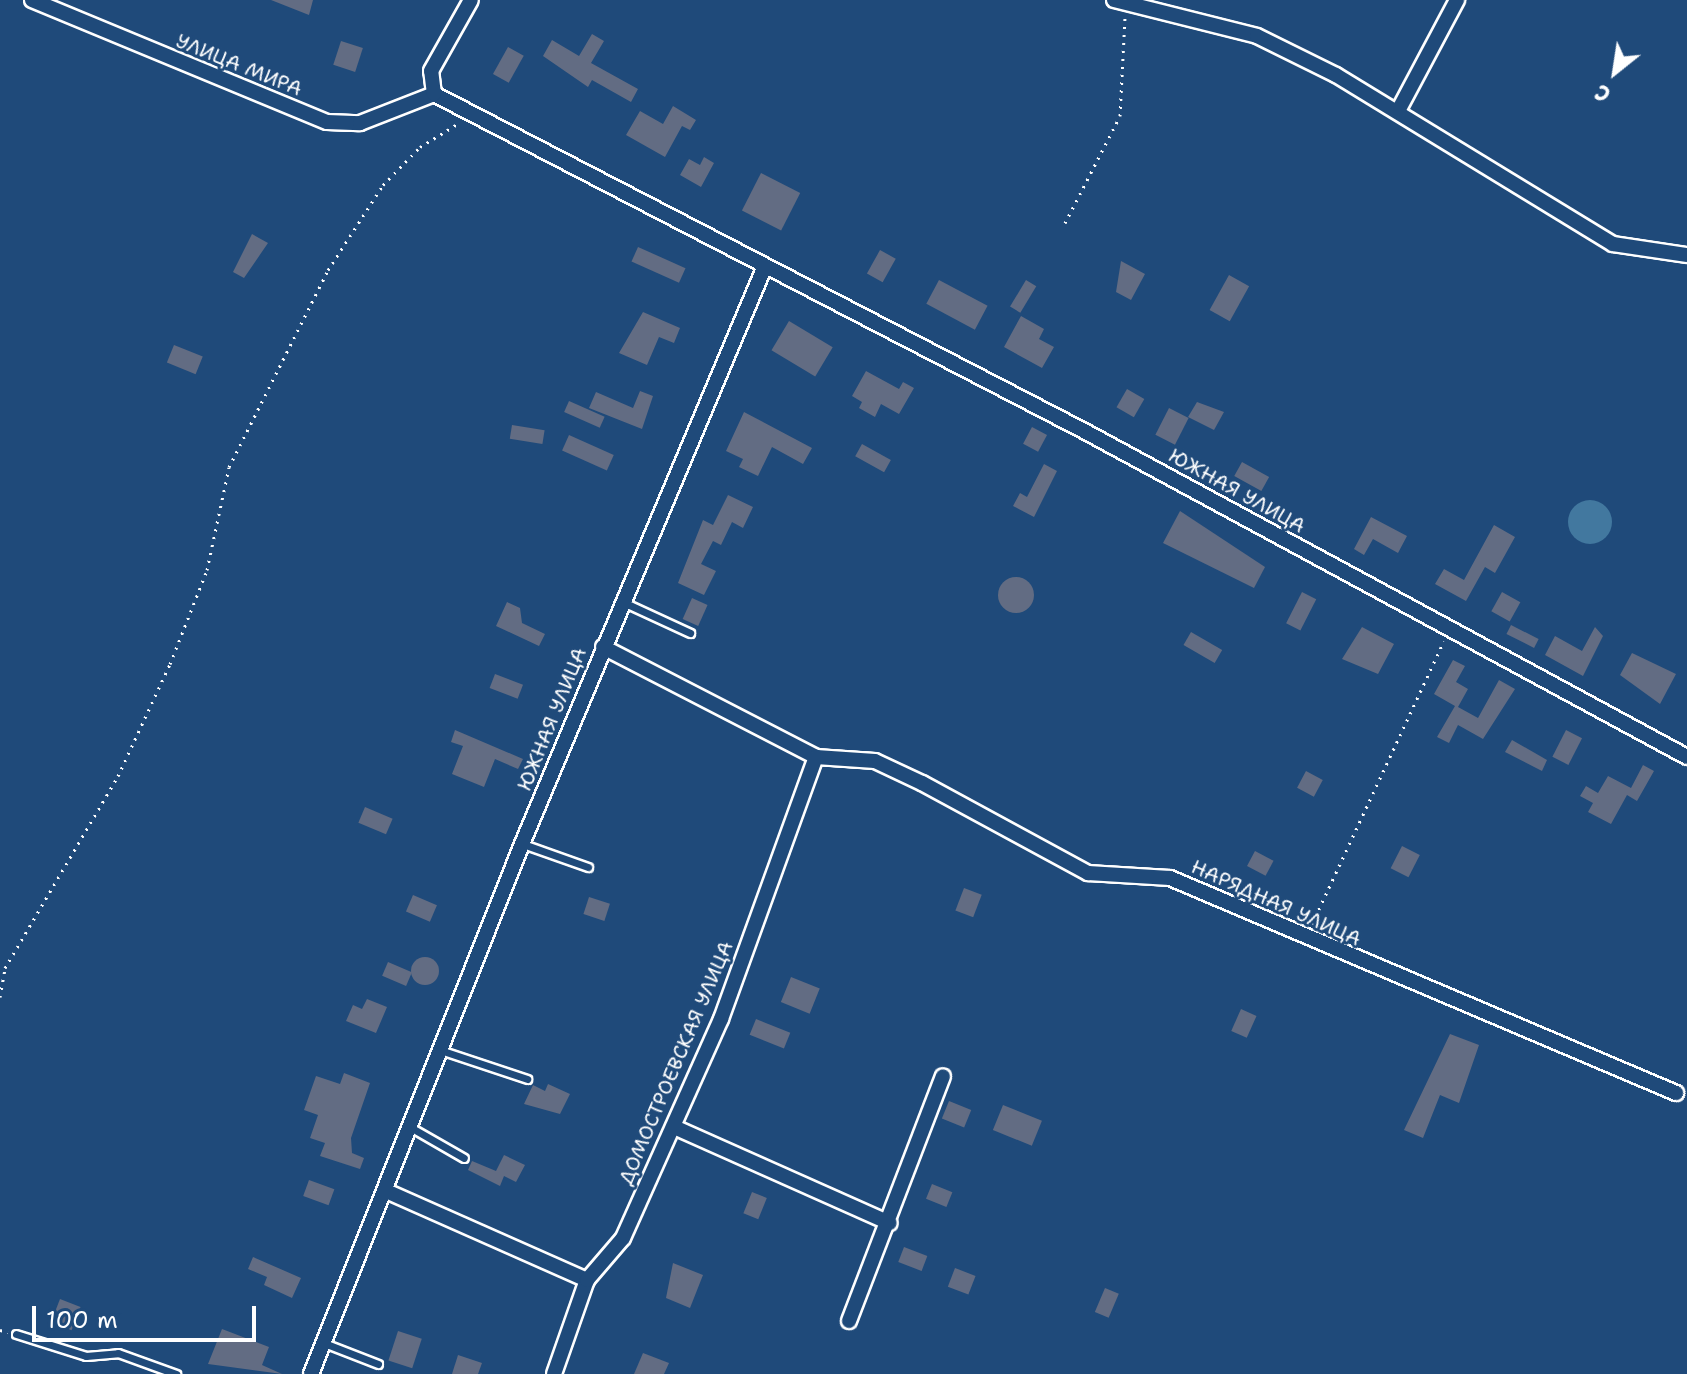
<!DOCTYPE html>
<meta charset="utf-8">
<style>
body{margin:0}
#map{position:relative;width:1687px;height:1374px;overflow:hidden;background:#1f4a7a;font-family:"Shantell Sans",sans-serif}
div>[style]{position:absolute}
.water>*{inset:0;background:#42789f}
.round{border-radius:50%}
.building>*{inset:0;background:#626c83;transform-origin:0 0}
.path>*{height:3px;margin-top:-1.5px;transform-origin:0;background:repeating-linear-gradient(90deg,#fff 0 2px,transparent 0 8px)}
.roads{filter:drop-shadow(2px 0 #fff) drop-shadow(-2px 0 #fff) drop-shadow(0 2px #fff) drop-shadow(0 -2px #fff)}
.lane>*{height:7px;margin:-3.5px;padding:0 3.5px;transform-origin:3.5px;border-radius:3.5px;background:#1f4a7a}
.street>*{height:14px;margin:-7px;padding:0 7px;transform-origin:7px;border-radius:7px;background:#1f4a7a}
span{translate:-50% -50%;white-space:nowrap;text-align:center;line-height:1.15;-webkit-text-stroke:6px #1f4a7a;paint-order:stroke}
.street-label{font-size:20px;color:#fff}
.north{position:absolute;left:1575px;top:32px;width:80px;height:80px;-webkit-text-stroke:6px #1f4a7a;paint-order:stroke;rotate:210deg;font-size:22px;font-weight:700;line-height:32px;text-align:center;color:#fff}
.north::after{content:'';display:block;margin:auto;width:28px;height:36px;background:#fff;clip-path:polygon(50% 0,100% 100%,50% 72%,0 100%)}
.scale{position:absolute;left:32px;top:1306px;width:224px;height:36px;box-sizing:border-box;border:4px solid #fff;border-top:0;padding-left:10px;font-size:24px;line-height:28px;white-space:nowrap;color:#fff;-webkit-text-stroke:6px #1f4a7a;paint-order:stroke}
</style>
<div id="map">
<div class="water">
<i class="round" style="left:1568px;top:500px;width:44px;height:44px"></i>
</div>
<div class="building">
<i style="clip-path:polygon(271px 0,313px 0,309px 15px)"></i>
<i style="clip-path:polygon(592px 34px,604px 41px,591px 63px,638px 89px,631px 102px,592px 80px,588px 87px,543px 56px,552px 40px,579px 56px)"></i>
<i style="left:341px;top:41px;width:23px;height:25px;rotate:18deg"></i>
<i style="left:508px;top:47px;width:18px;height:31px;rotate:29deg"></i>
<i style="clip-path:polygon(673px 106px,696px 120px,690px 130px,682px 126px,665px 157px,626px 135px,640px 111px,663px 124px)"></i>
<i style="clip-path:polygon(704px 157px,714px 163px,701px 187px,680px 175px,689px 159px,700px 165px)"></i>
<i style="left:761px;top:173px;width:44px;height:42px;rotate:27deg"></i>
<i style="clip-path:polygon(252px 234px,268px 243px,244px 278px,233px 272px)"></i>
<i style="left:638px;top:247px;width:52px;height:16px;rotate:24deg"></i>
<i style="left:880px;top:250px;width:18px;height:27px;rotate:29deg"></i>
<i style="clip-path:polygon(1121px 261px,1145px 274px,1131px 300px,1116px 292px)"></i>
<i style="left:1229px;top:275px;width:23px;height:40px;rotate:29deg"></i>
<i style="left:939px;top:280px;width:55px;height:27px;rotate:28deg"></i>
<i style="left:1026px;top:280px;width:12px;height:31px;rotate:31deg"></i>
<i style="clip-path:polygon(643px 312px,680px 328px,674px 343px,659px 337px,647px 365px,619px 353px)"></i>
<i style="clip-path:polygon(1021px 316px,1044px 329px,1039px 339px,1054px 347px,1042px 368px,1004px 347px)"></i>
<i style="left:789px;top:321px;width:51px;height:34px;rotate:31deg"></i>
<i style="left:174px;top:345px;width:31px;height:19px;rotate:22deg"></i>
<i style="clip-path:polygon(866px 371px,899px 389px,903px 382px,914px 388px,899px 414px,881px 404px,875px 417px,859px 408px,862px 402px,852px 396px)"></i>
<i style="left:1127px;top:389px;width:20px;height:21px;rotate:30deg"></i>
<i style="clip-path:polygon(640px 391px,653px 396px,642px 429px,589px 408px,596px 392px,633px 408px)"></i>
<i style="left:569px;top:401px;width:39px;height:12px;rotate:24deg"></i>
<i style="clip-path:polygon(1197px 402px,1224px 412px,1214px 430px,1188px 417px)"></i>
<i style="left:1169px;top:408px;width:22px;height:30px;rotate:27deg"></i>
<i style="clip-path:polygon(744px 412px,812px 448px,803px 464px,772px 447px,758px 476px,739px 467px,743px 459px,726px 451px)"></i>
<i style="left:512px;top:425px;width:33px;height:14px;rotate:9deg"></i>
<i style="left:1032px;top:427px;width:17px;height:19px;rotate:28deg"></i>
<i style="left:569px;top:435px;width:49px;height:17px;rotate:24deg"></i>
<i style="left:862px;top:444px;width:33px;height:14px;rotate:29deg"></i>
<i style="left:1242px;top:462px;width:31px;height:16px;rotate:29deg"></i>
<i style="clip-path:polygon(1044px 464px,1057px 471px,1034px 517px,1013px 506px,1020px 493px,1027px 497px)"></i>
<i style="clip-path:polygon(728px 495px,753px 507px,743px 528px,732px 522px,721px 545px,713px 541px,701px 564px,716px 571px,704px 595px,678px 583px,703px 520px,713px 525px)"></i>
<i style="clip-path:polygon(1180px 511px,1265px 567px,1254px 588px,1163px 543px)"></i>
<i style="clip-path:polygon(1371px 517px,1407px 536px,1398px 553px,1373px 539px,1364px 555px,1354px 549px)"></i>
<i style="clip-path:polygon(1494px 525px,1515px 537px,1495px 573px,1485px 567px,1466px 601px,1435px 584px,1444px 569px,1464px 580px)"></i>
<i class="round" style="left:998px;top:577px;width:36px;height:36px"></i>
<i style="left:1302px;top:592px;width:16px;height:35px;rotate:27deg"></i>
<i style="left:1502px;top:592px;width:21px;height:22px;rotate:29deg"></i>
<i style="left:692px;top:598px;width:17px;height:23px;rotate:24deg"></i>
<i style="clip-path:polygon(507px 602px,520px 608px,522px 623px,545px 634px,539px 646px,496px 626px)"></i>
<i style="left:1511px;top:625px;width:31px;height:10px;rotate:27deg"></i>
<i style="clip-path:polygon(1362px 627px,1394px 644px,1378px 674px,1342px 659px)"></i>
<i style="clip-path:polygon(1595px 627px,1603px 636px,1583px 676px,1545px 655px,1555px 636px,1582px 651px)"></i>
<i style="left:1191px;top:632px;width:36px;height:15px;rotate:30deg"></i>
<i style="clip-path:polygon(1632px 653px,1676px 674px,1660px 704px,1620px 675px)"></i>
<i style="clip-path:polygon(1453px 660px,1465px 666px,1456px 682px,1468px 689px,1458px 707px,1478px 718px,1499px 680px,1515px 689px,1483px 739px,1458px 725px,1449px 743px,1437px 737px,1455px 706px,1434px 694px)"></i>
<i style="left:495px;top:674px;width:30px;height:15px;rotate:21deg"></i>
<i style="clip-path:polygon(455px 730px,523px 759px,518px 769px,495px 759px,484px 787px,452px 774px,463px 746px,451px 742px)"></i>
<i style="left:1566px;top:730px;width:18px;height:30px;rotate:27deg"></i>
<i style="clip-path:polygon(1512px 740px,1547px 760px,1542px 771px,1505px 752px)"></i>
<i style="clip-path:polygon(1643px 765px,1654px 771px,1637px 801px,1627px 795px,1611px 824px,1588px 812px,1593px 803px,1580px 796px,1586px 786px,1598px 793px,1608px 776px,1631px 788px)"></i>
<i style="left:1306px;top:771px;width:19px;height:19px;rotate:28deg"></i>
<i style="left:365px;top:807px;width:30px;height:17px;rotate:23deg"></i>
<i style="left:1402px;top:846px;width:20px;height:25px;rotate:27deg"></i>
<i style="left:1255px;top:851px;width:21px;height:17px;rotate:28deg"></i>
<i style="left:964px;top:888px;width:19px;height:24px;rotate:21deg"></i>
<i style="left:413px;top:895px;width:26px;height:18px;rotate:23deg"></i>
<i style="left:589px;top:897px;width:22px;height:18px;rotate:18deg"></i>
<i class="round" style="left:411px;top:957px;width:28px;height:28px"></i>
<i style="left:388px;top:962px;width:26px;height:15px;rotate:23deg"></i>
<i style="left:791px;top:977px;width:31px;height:27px;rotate:22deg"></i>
<i style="clip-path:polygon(367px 999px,387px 1007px,376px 1033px,346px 1021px,353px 1005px,362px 1009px)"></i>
<i style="left:1241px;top:1009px;width:17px;height:24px;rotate:24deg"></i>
<i style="left:756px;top:1019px;width:37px;height:17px;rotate:22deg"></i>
<i style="clip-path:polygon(1450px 1034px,1479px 1045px,1459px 1103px,1440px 1095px,1423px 1138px,1404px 1130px)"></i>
<i style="clip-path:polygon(344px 1073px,370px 1083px,351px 1138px,352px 1153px,364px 1158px,360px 1169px,320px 1156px,325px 1143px,310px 1138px,318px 1115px,304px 1110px,316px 1076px,340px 1084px)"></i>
<i style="clip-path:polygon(548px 1084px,570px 1094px,560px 1114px,524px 1104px,533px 1085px,545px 1091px)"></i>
<i style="left:949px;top:1101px;width:24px;height:19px;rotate:22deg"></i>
<i style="left:1003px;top:1105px;width:42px;height:27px;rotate:22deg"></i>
<i style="clip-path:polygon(504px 1155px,525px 1165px,516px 1182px,504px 1176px,500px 1186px,468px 1170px,472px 1161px,496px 1171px)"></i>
<i style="left:309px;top:1180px;width:27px;height:17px;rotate:20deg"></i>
<i style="left:932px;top:1184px;width:22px;height:16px;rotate:22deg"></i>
<i style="left:752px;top:1192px;width:16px;height:23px;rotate:22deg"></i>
<i style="left:904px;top:1247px;width:25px;height:16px;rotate:21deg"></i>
<i style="clip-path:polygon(253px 1257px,301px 1278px,292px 1298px,264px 1285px,267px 1277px,248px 1269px)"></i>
<i style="clip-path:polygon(673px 1263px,703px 1275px,690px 1308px,666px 1298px)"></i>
<i style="left:955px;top:1268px;width:22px;height:20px;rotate:21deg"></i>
<i style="left:1105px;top:1288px;width:15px;height:26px;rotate:23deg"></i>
<i style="left:60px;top:1299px;width:22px;height:25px;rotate:21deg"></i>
<i style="clip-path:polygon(222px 1329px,269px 1347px,262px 1365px,282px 1374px,208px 1364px)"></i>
<i style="left:398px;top:1331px;width:25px;height:31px;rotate:18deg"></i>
<i style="clip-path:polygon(643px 1353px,669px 1363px,664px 1374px,634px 1374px)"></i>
<i style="clip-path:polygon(458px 1355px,482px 1363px,478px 1374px,452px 1374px)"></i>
</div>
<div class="path">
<i style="left:1065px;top:223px;width:120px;rotate:-62.8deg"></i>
<i style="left:1120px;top:116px;width:99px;rotate:-87.1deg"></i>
<i style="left:1312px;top:924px;width:312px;rotate:-65deg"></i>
<i style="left:0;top:997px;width:29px;rotate:-80deg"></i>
<i style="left:5px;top:968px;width:223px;rotate:-59.5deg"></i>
<i style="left:118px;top:776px;width:123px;rotate:-65.1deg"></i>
<i style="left:170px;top:664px;width:101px;rotate:-68.5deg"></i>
<i style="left:207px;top:570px;width:105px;rotate:-77.9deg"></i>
<i style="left:229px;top:467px;width:220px;rotate:-63.3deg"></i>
<i style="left:328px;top:270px;width:101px;rotate:-57.1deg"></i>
<i style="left:383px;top:185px;width:53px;rotate:-45.8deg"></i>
<i style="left:420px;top:147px;width:46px;rotate:-31.6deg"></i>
<i style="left:0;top:1330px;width:8px;rotate:14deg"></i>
</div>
<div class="roads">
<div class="lane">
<i style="left:623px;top:602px;width:74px;rotate:24.8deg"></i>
<i style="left:523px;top:844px;width:69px;rotate:19.5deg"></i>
<i style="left:440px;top:1050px;width:92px;rotate:18.4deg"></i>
<i style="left:410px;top:1127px;width:62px;rotate:29.9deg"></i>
<i style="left:16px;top:1334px;width:73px;rotate:17.4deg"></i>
<i style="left:86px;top:1356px;width:32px;rotate:-5deg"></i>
<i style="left:118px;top:1353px;width:62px;rotate:19.9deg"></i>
<i style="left:324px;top:1343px;width:58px;rotate:21.3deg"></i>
</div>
<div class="street">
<i style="left:32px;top:0;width:319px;rotate:22.5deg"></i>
<i style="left:327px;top:122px;width:33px;rotate:2deg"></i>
<i style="left:360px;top:123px;width:79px;rotate:-21.4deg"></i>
<i style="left:1114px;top:0;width:147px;rotate:14.1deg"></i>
<i style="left:1257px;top:36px;width:88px;rotate:26.3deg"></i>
<i style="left:1336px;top:75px;width:324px;rotate:31.4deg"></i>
<i style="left:1613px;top:244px;width:75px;rotate:8.5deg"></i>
<i style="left:434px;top:94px;width:734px;rotate:27.4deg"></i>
<i style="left:1086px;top:432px;width:683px;rotate:28.4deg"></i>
<i style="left:434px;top:94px;width:23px;rotate:-97deg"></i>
<i style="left:431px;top:71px;width:81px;rotate:-60.6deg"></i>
<i style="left:1398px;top:111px;width:126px;rotate:-62deg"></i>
<i style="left:603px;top:647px;width:240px;rotate:27.3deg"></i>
<i style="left:816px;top:757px;width:59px;rotate:3.9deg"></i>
<i style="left:875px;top:761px;width:52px;rotate:25.1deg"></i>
<i style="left:922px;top:783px;width:189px;rotate:28.5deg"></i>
<i style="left:1088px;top:873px;width:82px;rotate:3.5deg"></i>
<i style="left:1170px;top:878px;width:550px;rotate:23.02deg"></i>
<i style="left:674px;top:1127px;width:236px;rotate:24deg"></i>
<i style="left:386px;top:1191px;width:220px;rotate:23.9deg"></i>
<i style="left:849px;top:1321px;width:262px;rotate:-69deg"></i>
<i style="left:311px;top:1374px;width:570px;rotate:-68.29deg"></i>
<i style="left:522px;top:844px;width:627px;rotate:-67.2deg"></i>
<i style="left:554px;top:1374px;width:100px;rotate:-70.7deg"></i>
<i style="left:587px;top:1280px;width:55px;rotate:-49.4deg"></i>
<i style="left:623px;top:1238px;width:240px;rotate:-65.9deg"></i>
<i style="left:721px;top:1019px;width:279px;rotate:-70.1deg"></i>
</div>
</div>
<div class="street-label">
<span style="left:239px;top:65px;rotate:22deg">УЛИЦА МИРА</span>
<span style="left:1237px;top:491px;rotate:29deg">ЮЖНАЯ УЛИЦА</span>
<span style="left:552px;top:719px;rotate:-68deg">ЮЖНАЯ УЛИЦА</span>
<span style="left:1276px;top:903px;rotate:24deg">НАРЯДНАЯ УЛИЦА</span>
<span style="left:676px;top:1063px;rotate:-67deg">ДОМОСТРОЕВСКАЯ УЛИЦА</span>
</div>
<div class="north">С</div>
<div class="scale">100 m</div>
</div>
